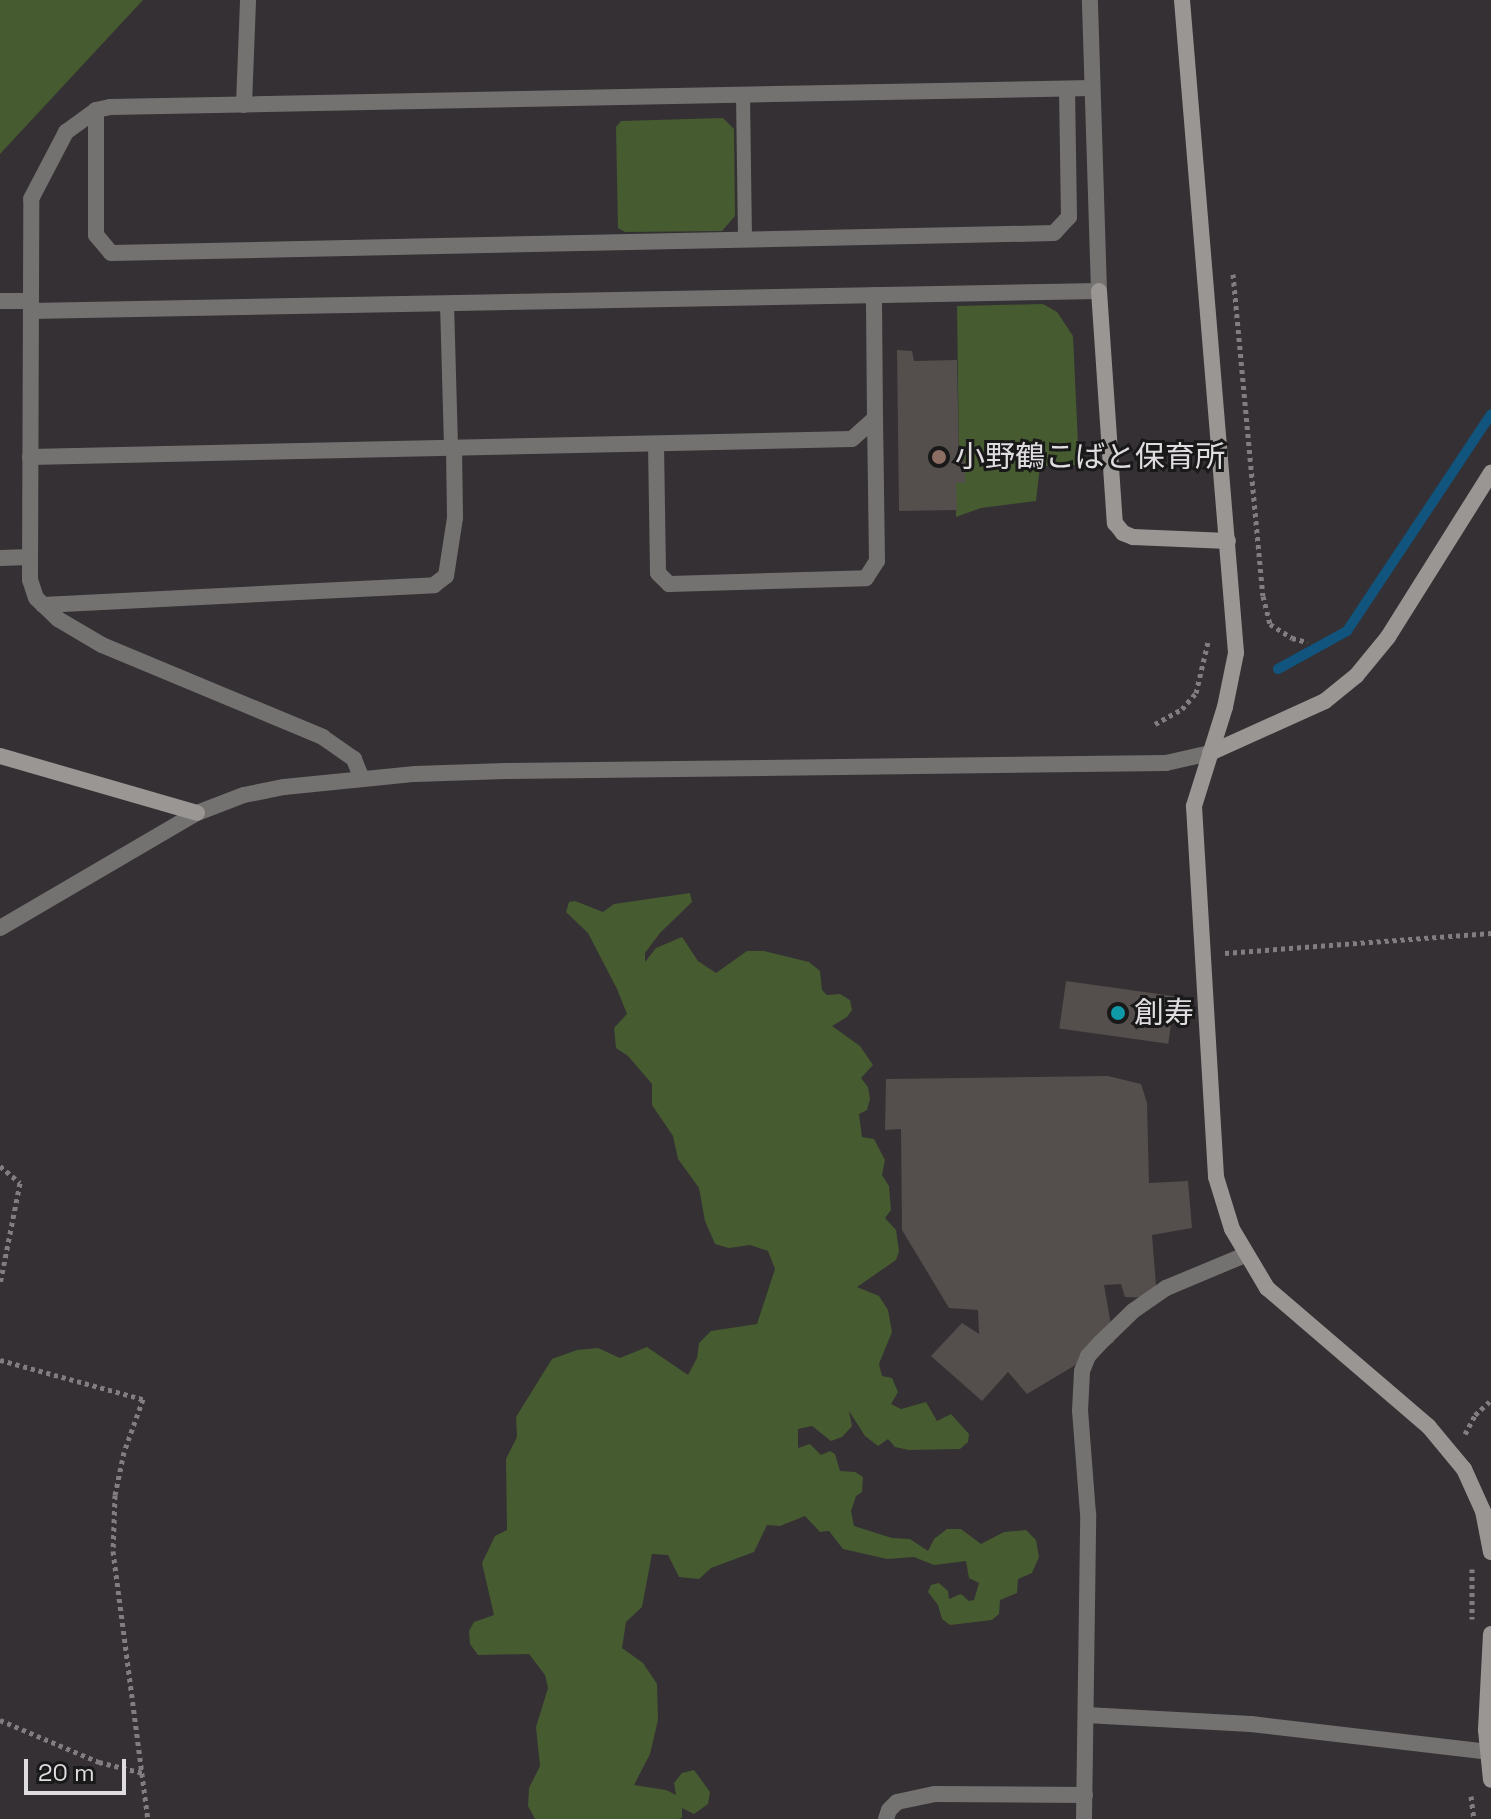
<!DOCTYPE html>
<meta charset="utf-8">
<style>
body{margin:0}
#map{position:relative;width:1491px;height:1819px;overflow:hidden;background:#343034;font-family:"Space Grotesk","Noto Sans JP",sans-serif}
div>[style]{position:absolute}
.green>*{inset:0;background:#465b30}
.stream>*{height:10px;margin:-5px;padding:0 5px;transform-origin:5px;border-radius:5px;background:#11547d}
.building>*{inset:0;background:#544f4c;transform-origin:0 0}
.path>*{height:5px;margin-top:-2.5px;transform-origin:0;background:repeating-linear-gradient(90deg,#817d81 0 4px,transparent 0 8px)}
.lane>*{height:14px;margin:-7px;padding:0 7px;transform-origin:7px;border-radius:7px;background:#747270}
.street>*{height:16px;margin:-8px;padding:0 8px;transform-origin:8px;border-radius:8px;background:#747270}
.secondary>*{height:16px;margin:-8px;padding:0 8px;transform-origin:8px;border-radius:8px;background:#999693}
.dots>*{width:22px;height:22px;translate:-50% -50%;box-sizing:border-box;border:4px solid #1a191a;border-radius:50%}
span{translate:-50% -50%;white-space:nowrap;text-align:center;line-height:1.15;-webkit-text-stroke:6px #1a191a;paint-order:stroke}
.poi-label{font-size:30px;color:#dfdddf}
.left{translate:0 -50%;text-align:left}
.scale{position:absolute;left:24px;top:1759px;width:102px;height:36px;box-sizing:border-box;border:4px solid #dfdddf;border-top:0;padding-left:10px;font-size:24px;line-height:28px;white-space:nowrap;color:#dfdddf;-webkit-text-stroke:6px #1a191a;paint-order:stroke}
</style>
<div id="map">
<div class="green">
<i style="clip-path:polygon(0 0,143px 0,0 154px)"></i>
<i style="clip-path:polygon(723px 118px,734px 129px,735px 216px,722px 231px,625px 232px,618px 228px,616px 127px,621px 121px)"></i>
<i style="clip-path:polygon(1043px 304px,1057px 312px,1073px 336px,1079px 465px,1040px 466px,1036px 501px,981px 508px,956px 517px,956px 483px,965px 461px,959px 459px,957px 306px)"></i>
<i style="clip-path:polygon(690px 893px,692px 902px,660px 933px,645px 953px,645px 962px,656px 948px,682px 937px,698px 961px,716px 973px,747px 951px,764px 951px,809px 962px,820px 971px,822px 990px,827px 995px,840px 994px,850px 1000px,852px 1010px,847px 1017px,832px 1026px,860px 1046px,873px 1065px,861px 1078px,868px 1087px,870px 1099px,867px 1110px,859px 1114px,862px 1137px,874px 1139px,885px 1160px,882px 1175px,889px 1186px,891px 1210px,885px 1218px,896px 1230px,899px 1251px,896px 1260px,857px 1287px,879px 1296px,888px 1310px,892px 1332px,879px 1364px,882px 1376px,892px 1378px,898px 1392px,891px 1404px,901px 1409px,926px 1402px,937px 1421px,951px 1414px,969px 1434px,968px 1442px,960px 1449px,909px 1450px,895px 1447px,888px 1439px,878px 1446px,865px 1436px,849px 1411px,852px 1426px,842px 1437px,831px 1441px,812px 1426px,798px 1429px,798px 1448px,810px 1444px,821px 1455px,830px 1451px,835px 1454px,840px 1471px,855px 1472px,863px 1477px,862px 1492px,856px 1496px,851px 1511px,854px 1526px,892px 1538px,910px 1539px,928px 1551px,934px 1539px,947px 1529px,961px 1529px,981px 1544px,1004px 1532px,1026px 1530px,1036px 1540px,1039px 1557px,1032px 1573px,1018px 1579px,1017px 1593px,1000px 1600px,999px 1614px,992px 1620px,950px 1625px,942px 1619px,938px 1605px,928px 1592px,931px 1585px,939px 1583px,948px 1591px,949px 1599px,961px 1594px,969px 1601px,974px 1600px,979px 1583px,969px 1578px,966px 1561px,934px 1565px,914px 1557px,887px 1559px,843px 1549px,829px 1531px,820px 1532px,805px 1516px,780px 1526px,767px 1525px,754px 1552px,711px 1568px,699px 1579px,679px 1577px,668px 1555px,652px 1554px,642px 1607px,626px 1622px,622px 1648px,643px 1663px,657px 1684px,658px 1720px,650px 1754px,634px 1785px,666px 1790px,676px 1795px,674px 1783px,682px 1773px,694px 1770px,710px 1792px,708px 1804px,694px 1814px,682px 1808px,682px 1818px,678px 1819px,535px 1819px,528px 1806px,529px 1788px,540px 1766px,536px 1727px,548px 1688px,545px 1675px,529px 1654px,478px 1655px,470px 1644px,469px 1631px,474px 1622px,494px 1615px,482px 1563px,495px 1536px,507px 1530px,506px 1459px,517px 1437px,516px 1417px,552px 1359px,577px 1350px,598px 1348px,620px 1358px,647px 1347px,688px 1375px,697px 1358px,699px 1343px,711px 1331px,757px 1324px,775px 1269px,768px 1251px,750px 1245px,729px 1248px,715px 1244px,705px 1221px,699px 1188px,678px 1159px,673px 1136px,652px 1105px,652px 1084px,628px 1056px,616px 1048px,614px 1028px,627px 1014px,617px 989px,588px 933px,566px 912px,569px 902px,575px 901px,603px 912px,614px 904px)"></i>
</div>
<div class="stream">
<i style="left:1278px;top:669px;width:79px;rotate:-28.8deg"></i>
<i style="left:1347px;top:631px;width:260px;rotate:-56.4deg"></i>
</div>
<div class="building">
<i style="clip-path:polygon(897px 350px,912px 351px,914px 361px,957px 360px,959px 459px,965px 461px,965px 483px,956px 483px,957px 510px,899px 511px)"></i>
<i style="left:1066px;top:981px;width:110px;height:48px;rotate:8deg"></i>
<i style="clip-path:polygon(1108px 1076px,1141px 1084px,1147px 1103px,1149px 1183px,1188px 1181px,1192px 1228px,1152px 1235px,1157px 1298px,1125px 1297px,1121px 1284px,1104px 1285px,1114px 1342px,1027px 1394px,1008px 1372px,982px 1401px,931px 1356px,962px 1323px,979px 1334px,978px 1310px,949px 1308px,902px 1230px,901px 1129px,885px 1130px,886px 1079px)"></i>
</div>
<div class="path">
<i style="left:1233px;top:274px;width:323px;rotate:84.7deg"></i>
<i style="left:1263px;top:596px;width:29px;rotate:76deg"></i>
<i style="left:1270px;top:624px;width:26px;rotate:32deg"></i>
<i style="left:1292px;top:638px;width:16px;rotate:15deg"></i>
<i style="left:1155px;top:724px;width:31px;rotate:-29deg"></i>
<i style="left:1182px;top:709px;width:21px;rotate:-49deg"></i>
<i style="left:1196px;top:693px;width:52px;rotate:-76.8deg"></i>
<i style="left:1225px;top:953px;width:267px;rotate:-4.3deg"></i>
<i style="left:0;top:1166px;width:26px;rotate:40deg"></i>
<i style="left:20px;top:1183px;width:103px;rotate:101.2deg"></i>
<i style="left:0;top:1360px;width:148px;rotate:15.3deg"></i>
<i style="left:143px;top:1399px;width:56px;rotate:109.7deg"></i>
<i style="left:124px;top:1452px;width:44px;rotate:101.8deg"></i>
<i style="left:115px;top:1495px;width:56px;rotate:92deg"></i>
<i style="left:113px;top:1551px;width:270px;rotate:82.6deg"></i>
<i style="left:1465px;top:1434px;width:21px;rotate:-62deg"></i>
<i style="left:1475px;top:1415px;width:22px;rotate:-43deg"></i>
<i style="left:1472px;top:1569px;width:50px;rotate:90deg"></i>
<i style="left:0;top:1720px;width:108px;rotate:23deg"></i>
<i style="left:99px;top:1762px;width:45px;rotate:14deg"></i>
<i style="left:1471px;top:1796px;width:23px;rotate:83deg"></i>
</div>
<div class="lane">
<i style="left:743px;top:95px;width:145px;rotate:89.2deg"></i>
<i style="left:447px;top:303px;width:145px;rotate:88.4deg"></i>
</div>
<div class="street">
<i style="left:244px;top:105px;width:105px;rotate:-87.8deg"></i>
<i style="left:96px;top:110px;width:125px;rotate:90deg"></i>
<i style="left:96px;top:235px;width:23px;rotate:50deg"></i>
<i style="left:111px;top:253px;width:943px;rotate:-1.21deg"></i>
<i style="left:1054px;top:233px;width:22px;rotate:-47deg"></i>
<i style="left:1069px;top:217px;width:128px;rotate:-90.9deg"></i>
<i style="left:0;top:301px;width:31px"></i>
<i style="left:31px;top:311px;width:1068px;rotate:-1.07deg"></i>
<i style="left:1099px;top:291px;width:291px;rotate:-91.8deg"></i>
<i style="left:656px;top:444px;width:129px;rotate:89.1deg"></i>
<i style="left:658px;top:573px;width:16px;rotate:45deg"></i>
<i style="left:669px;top:584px;width:197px;rotate:-1.7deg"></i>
<i style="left:866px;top:578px;width:20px;rotate:-57deg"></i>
<i style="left:877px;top:561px;width:143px;rotate:-90.8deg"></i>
<i style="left:30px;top:457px;width:822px;rotate:-1.25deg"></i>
<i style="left:852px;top:439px;width:31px;rotate:-42deg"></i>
<i style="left:875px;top:418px;width:123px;rotate:-90.5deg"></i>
<i style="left:0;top:558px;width:30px;rotate:-2deg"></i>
<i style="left:43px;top:605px;width:392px;rotate:-2.9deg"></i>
<i style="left:434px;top:585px;width:15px;rotate:-37deg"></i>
<i style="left:446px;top:576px;width:59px;rotate:-81.2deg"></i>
<i style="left:455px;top:518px;width:70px;rotate:-90.8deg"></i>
<i style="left:362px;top:779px;width:22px;rotate:-112deg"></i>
<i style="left:354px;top:759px;width:38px;rotate:-145deg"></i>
<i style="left:323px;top:737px;width:239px;rotate:-157.4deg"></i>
<i style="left:102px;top:645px;width:51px;rotate:-149.4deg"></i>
<i style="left:58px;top:619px;width:30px;rotate:-136deg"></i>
<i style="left:36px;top:598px;width:19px;rotate:-108deg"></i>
<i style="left:30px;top:580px;width:381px;rotate:-89.8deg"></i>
<i style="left:31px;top:199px;width:76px;rotate:-62.4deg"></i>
<i style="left:66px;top:132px;width:37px;rotate:-36deg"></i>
<i style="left:96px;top:110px;width:14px;rotate:-12deg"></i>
<i style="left:110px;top:107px;width:982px;rotate:-1.11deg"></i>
<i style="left:0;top:928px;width:228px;rotate:-30.3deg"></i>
<i style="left:197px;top:813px;width:50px;rotate:-21deg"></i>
<i style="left:244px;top:795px;width:41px;rotate:-11.3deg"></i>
<i style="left:284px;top:787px;width:132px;rotate:-5.7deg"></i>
<i style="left:415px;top:774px;width:90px;rotate:-1.9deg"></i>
<i style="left:505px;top:771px;width:661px;rotate:-0.69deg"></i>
<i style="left:1166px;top:763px;width:45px;rotate:-12.8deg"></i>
<i style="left:1086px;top:1715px;width:165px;rotate:3.1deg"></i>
<i style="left:1251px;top:1724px;width:239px;rotate:6.7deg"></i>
<i style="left:886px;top:1819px;width:9px;rotate:-72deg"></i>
<i style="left:889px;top:1810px;width:11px;rotate:-45deg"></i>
<i style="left:897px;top:1802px;width:39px;rotate:-12deg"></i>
<i style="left:935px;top:1794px;width:150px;rotate:0.4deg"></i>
<i style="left:1084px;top:1819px;width:305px;rotate:-89.2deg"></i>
<i style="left:1088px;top:1514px;width:103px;rotate:-94.4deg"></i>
<i style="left:1080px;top:1411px;width:40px;rotate:-87.1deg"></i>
<i style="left:1082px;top:1371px;width:16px;rotate:-68deg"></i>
<i style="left:1088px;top:1356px;width:16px;rotate:-47deg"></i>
<i style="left:1099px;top:1344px;width:47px;rotate:-44.1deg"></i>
<i style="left:1133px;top:1311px;width:40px;rotate:-34.9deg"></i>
<i style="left:1166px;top:1288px;width:86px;rotate:-22.7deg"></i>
</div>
<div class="secondary">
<i style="left:1182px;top:0;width:655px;rotate:85.27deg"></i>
<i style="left:1236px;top:653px;width:55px;rotate:101.5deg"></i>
<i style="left:1225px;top:707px;width:104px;rotate:107.4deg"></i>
<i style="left:1194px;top:806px;width:372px;rotate:86.6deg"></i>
<i style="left:1216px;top:1177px;width:54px;rotate:72.9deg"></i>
<i style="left:1232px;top:1229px;width:69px;rotate:59.3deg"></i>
<i style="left:1267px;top:1288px;width:213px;rotate:40.6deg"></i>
<i style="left:1429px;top:1427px;width:55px;rotate:50.2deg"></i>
<i style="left:1464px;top:1469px;width:46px;rotate:65.7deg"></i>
<i style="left:1483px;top:1511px;width:42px;rotate:79deg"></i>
<i style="left:1099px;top:291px;width:233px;rotate:86.1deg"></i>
<i style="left:1115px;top:523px;width:13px;rotate:51deg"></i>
<i style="left:1123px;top:533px;width:11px;rotate:22deg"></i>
<i style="left:1133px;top:537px;width:95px;rotate:2.4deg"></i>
<i style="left:1210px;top:753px;width:126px;rotate:-24.3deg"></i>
<i style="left:1325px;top:701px;width:40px;rotate:-39deg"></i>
<i style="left:1356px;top:676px;width:50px;rotate:-50.6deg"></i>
<i style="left:1388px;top:637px;width:194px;rotate:-57.9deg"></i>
<i style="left:0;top:756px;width:205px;rotate:16.1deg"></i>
<i style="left:1491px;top:1634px;width:96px;rotate:93deg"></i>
<i style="left:1486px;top:1730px;width:50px;rotate:84.3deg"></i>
</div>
<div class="dots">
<i style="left:939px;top:457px;background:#8d6e63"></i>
<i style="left:1118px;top:1013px;background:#0f9aa8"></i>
</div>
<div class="poi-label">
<span class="left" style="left:955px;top:457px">小野鶴こばと保育所</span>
<span class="left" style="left:1134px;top:1013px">創寿</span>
</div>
<div class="scale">20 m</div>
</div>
